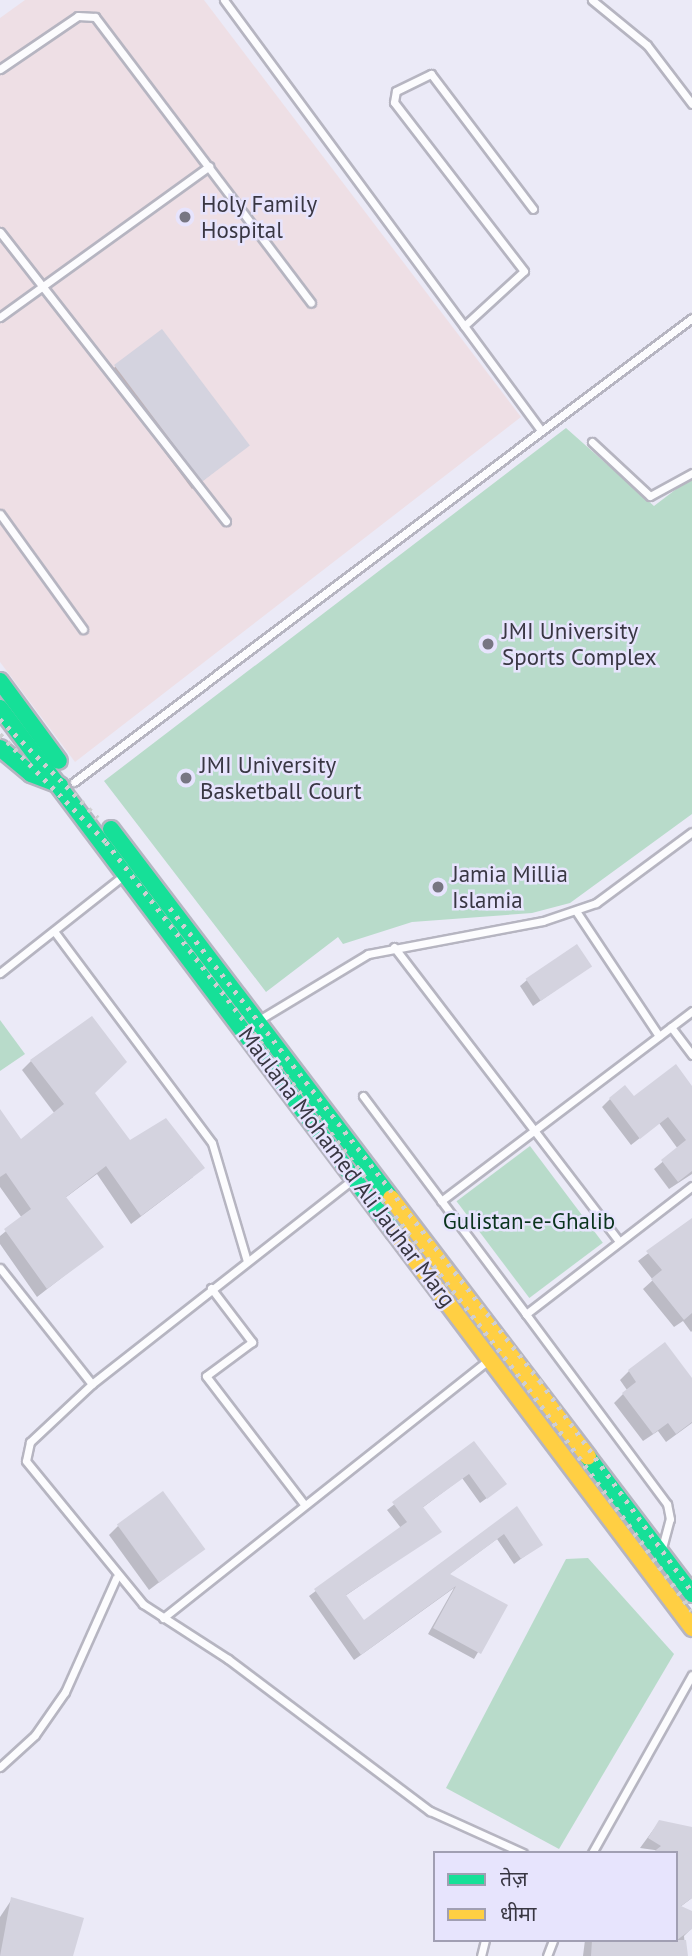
<!DOCTYPE html>
<meta charset="utf-8">
<style>
body{margin:0}
#map{position:relative;width:692px;height:1956px;overflow:hidden;background:#ebeaf7;font-family:"PT Sans","Noto Sans Devanagari",sans-serif}
div>[style]{position:absolute}
.medical>*{inset:0;background:#eedfe5}
.green>*{inset:0;background:#b8dbca;transform-origin:0 0}
.shadow>*{inset:0;background:#0003}
.building>*{inset:0;background:#d4d3df;transform-origin:0 0}
.roads{filter:drop-shadow(2px 0 #b6b5c1) drop-shadow(-2px 0 #b6b5c1) drop-shadow(0 2px #b6b5c1) drop-shadow(0 -2px #b6b5c1)}
.lane>*{height:7px;margin:-3.5px;padding:0 3.5px;transform-origin:3.5px;border-radius:3.5px;background:#fcfcfe}
.fast>*{height:16px;margin:-8px;padding:0 8px;transform-origin:8px;border-radius:8px;background:#16e098}
.slow>*{height:16px;margin:-8px;padding:0 8px;transform-origin:8px;border-radius:8px;background:#ffcf43}
.rail>*{height:4.5px;margin-top:-2.25px;transform-origin:0;background:repeating-linear-gradient(90deg,#cfcfd2 0 3.5px,transparent 0 10.5px)}
.dots>*{width:19px;height:19px;translate:-50% -50%;box-sizing:border-box;border:4px solid #e7e4fd;border-radius:50%}
span{translate:-50% -50%;white-space:nowrap;text-align:center;line-height:1.15;-webkit-text-stroke:5px #e7e4fd;paint-order:stroke}
.poi-label{font-size:23px;color:#393743}
.left{translate:0 -50%;text-align:left}
.street-label{font-size:23px;color:#393743}
.park-label{font-size:23px;color:#0b351e}
.legend{position:absolute;left:433px;top:1851px;width:245px;height:91px;box-sizing:border-box;background:#e7e4fd;border:2px solid #a19fb3;margin:0;padding:9px 12px;list-style:none;font-size:21px;color:#393743}
.legend li{display:flex;align-items:center;gap:14px;height:35px}
.legend b{width:35px;border:2px solid #a19fb3}
</style>
<div id="map">
<div class="medical">
<i style="clip-path:polygon(25px 0,204px 0,521px 417px,75px 762px,0 662px,0 18px)"></i>
</div>
<div class="green">
<i style="clip-path:polygon(566px 428px,654px 506px,692px 477px,692px 814px,570px 903px,532px 913px,412px 922px,343px 944px,338px 937px,266px 992px,104px 781px)"></i>
<i style="clip-path:polygon(0 1020px,25px 1054px,0 1071px)"></i>
<i style="left:530px;top:1146px;width:121px;height:92px;rotate:53deg"></i>
<i style="clip-path:polygon(588px 1558px,674px 1654px,559px 1849px,446px 1788px,566px 1559px)"></i>
</div>
<div class="shadow">
<i style="clip-path:polygon(116px 366px,247px 446px,192px 489px,107px 375px)"></i>
<i style="clip-path:polygon(590px 966px,533px 1006px,520px 986px,527px 980px)"></i>
<i style="clip-path:polygon(31px 1061px,92px 1093px,129px 1142px,193px 1177px,131px 1224px,97px 1174px,65px 1198px,101px 1247px,37px 1297px,0 1244px,0 1236px,22px 1218px,0 1187px,0 1112px,21px 1142px,55px 1114px,22px 1070px)"></i>
<i style="clip-path:polygon(692px 1089px,692px 1174px,669px 1189px,654px 1169px,678px 1149px,659px 1123px,631px 1145px,602px 1107px,610px 1099px)"></i>
<i style="clip-path:polygon(692px 1220px,692px 1331px,691px 1332px,683px 1321px,674px 1327px,643px 1289px,653px 1280px,638px 1261px)"></i>
<i style="clip-path:polygon(629px 1371px,692px 1381px,692px 1423px,666px 1442px,658px 1431px,643px 1441px,614px 1403px,627px 1390px,620px 1380px)"></i>
<i style="clip-path:polygon(474px 1444px,498px 1490px,480px 1503px,462px 1478px,422px 1508px,439px 1532px,345px 1596px,363px 1622px,516px 1509px,540px 1545px,514px 1564px,497px 1539px,448px 1575px,505px 1606px,474px 1659px,428px 1634px,454px 1588px,354px 1660px,309px 1596px,401px 1528px,387px 1510px)"></i>
<i style="clip-path:polygon(118px 1526px,203px 1549px,149px 1590px,109px 1535px)"></i>
<i style="clip-path:polygon(659px 1822px,692px 1830px,692px 1898px,680px 1907px,692px 1913px,692px 1928px,684px 1936px,686px 1956px,583px 1956px,585px 1940px,676px 1940px,676px 1853px,640px 1848px)"></i>
<i style="clip-path:polygon(12px 1899px,71px 1956px,0 1956px,0 1917px)"></i>
</div>
<div class="building">
<i style="left:162px;top:329px;width:146px;height:60px;rotate:53deg"></i>
<i style="left:577px;top:944px;width:27px;height:62px;rotate:56deg"></i>
<i style="clip-path:polygon(92px 1016px,127px 1062px,95px 1093px,130px 1140px,166px 1118px,205px 1168px,141px 1216px,106px 1166px,66px 1197px,104px 1247px,47px 1289px,4px 1229px,31px 1209px,6px 1173px,0 1177px,0 1109px,21px 1139px,64px 1104px,30px 1060px)"></i>
<i style="clip-path:polygon(676px 1064px,692px 1086px,692px 1171px,678px 1182px,661px 1160px,686px 1140px,668px 1117px,640px 1139px,609px 1098px,625px 1085px,634px 1096px)"></i>
<i style="clip-path:polygon(692px 1218px,692px 1313px,684px 1320px,651px 1279px,662px 1270px,646px 1251px)"></i>
<i style="clip-path:polygon(665px 1342px,692px 1378px,692px 1422px,676px 1434px,668px 1423px,653px 1434px,622px 1393px,636px 1382px,628px 1370px)"></i>
<i style="clip-path:polygon(474px 1441px,507px 1484px,487px 1499px,469px 1474px,423px 1507px,442px 1532px,346px 1595px,364px 1620px,517px 1506px,543px 1545px,521px 1559px,504px 1534px,450px 1574px,508px 1605px,481px 1654px,433px 1628px,456px 1586px,361px 1655px,314px 1589px,407px 1522px,392px 1502px)"></i>
<i style="left:163px;top:1491px;width:72px;height:57px;rotate:54deg"></i>
<i style="clip-path:polygon(659px 1820px,692px 1827px,692px 1898px,681px 1906px,692px 1911px,692px 1929px,677px 1940px,686px 1940px,688px 1956px,591px 1956px,592px 1940px,676px 1940px,676px 1853px,652px 1853px,661px 1846px,648px 1838px)"></i>
<i style="clip-path:polygon(11px 1897px,84px 1918px,73px 1956px,0 1956px)"></i>
</div>
<div class="roads">
<div class="lane">
<i style="left:224px;top:0;width:533px;rotate:53.62deg"></i>
<i style="left:592px;top:0;width:71px;rotate:39.3deg"></i>
<i style="left:647px;top:45px;width:74px;rotate:52.7deg"></i>
<i style="left:0;top:69px;width:94px;rotate:-34.2deg"></i>
<i style="left:78px;top:16px;width:17px;rotate:3deg"></i>
<i style="left:95px;top:17px;width:358px;rotate:52.9deg"></i>
<i style="left:0;top:232px;width:367px;rotate:52deg"></i>
<i style="left:0;top:317px;width:258px;rotate:-35.8deg"></i>
<i style="left:464px;top:326px;width:81px;rotate:-42.5deg"></i>
<i style="left:524px;top:271px;width:213px;rotate:-127.6deg"></i>
<i style="left:394px;top:102px;width:11px;rotate:-80deg"></i>
<i style="left:396px;top:91px;width:39px;rotate:-26deg"></i>
<i style="left:431px;top:74px;width:169px;rotate:52.9deg"></i>
<i style="left:592px;top:442px;width:79px;rotate:43deg"></i>
<i style="left:650px;top:496px;width:48px;rotate:-28.7deg"></i>
<i style="left:0;top:514px;width:142px;rotate:54.2deg"></i>
<i style="left:74px;top:782px;width:773px;rotate:-36.9deg"></i>
<i style="left:576px;top:911px;width:150px;rotate:56.4deg"></i>
<i style="left:54px;top:931px;width:264px;rotate:53.3deg"></i>
<i style="left:212px;top:1143px;width:123px;rotate:73.5deg"></i>
<i style="left:394px;top:947px;width:369px;rotate:52.6deg"></i>
<i style="left:0;top:973px;width:157px;rotate:-38.3deg"></i>
<i style="left:259px;top:1020px;width:127px;rotate:-31.2deg"></i>
<i style="left:368px;top:954px;width:178px;rotate:-10.7deg"></i>
<i style="left:543px;top:921px;width:56px;rotate:-18.8deg"></i>
<i style="left:596px;top:903px;width:119px;rotate:-36.5deg"></i>
<i style="left:671px;top:1027px;width:35px;rotate:53deg"></i>
<i style="left:363px;top:1096px;width:272px;rotate:53.2deg"></i>
<i style="left:352px;top:1180px;width:330px;rotate:141.9deg"></i>
<i style="left:92px;top:1384px;width:85px;rotate:136.9deg"></i>
<i style="left:30px;top:1442px;width:19px;rotate:102deg"></i>
<i style="left:26px;top:1461px;width:185px;rotate:50.7deg"></i>
<i style="left:143px;top:1604px;width:101px;rotate:32.9deg"></i>
<i style="left:228px;top:1659px;width:253px;rotate:37deg"></i>
<i style="left:430px;top:1811px;width:102px;rotate:24.3deg"></i>
<i style="left:441px;top:1201px;width:315px;rotate:-37.1deg"></i>
<i style="left:0;top:1268px;width:148px;rotate:51.6deg"></i>
<i style="left:211px;top:1288px;width:68px;rotate:52.8deg"></i>
<i style="left:252px;top:1342px;width:57px;rotate:143.5deg"></i>
<i style="left:206px;top:1376px;width:161px;rotate:52.6deg"></i>
<i style="left:662px;top:1548px;width:30px;rotate:-75deg"></i>
<i style="left:670px;top:1519px;width:15px;rotate:-101deg"></i>
<i style="left:667px;top:1504px;width:237px;rotate:-126.6deg"></i>
<i style="left:526px;top:1314px;width:210px;rotate:-37.6deg"></i>
<i style="left:163px;top:1618px;width:416px;rotate:-38.4deg"></i>
<i style="left:0;top:1767px;width:47px;rotate:-42.4deg"></i>
<i style="left:35px;top:1735px;width:52px;rotate:-55.1deg"></i>
<i style="left:65px;top:1692px;width:125px;rotate:-65.9deg"></i>
<i style="left:592px;top:1853px;width:204px;rotate:-60.7deg"></i>
<i style="left:481px;top:1956px;width:16px;rotate:-76deg"></i>
<i style="left:547px;top:1956px;width:17px;rotate:-69deg"></i>
</div>
<div class="fast">
<i style="left:0;top:681px;width:99px;rotate:53.6deg"></i>
<i style="left:0;top:708px;width:656px;rotate:53.06deg"></i>
<i style="left:0;top:748px;width:40px;rotate:40deg"></i>
<i style="left:31px;top:774px;width:31px;rotate:21deg"></i>
<i style="left:111px;top:829px;width:463px;rotate:52.8deg"></i>
<i style="left:588px;top:1457px;width:172px;rotate:52.8deg"></i>
</div>
<div class="slow">
<i style="left:391px;top:1198px;width:325px;rotate:52.7deg"></i>
<i style="left:394px;top:1232px;width:496px;rotate:53deg"></i>
</div>
</div>
<div class="rail">
<i style="left:0;top:719px;width:139px;rotate:45.3deg"></i>
<i style="left:0;top:734px;width:151px;rotate:45.5deg"></i>
<i style="left:106px;top:842px;width:691px;rotate:52.28deg"></i>
<i style="left:529px;top:1389px;width:275px;rotate:53.7deg"></i>
<i style="left:170px;top:908px;width:601px;rotate:51.97deg"></i>
<i style="left:540px;top:1381px;width:260px;rotate:54.2deg"></i>
</div>
<div class="dots">
<i style="left:185px;top:217px;background:#777682"></i>
<i style="left:488px;top:644px;background:#777682"></i>
<i style="left:186px;top:778px;background:#777682"></i>
<i style="left:438px;top:887px;background:#777682"></i>
</div>
<div class="poi-label">
<span class="left" style="left:201px;top:217px">Holy Family<br>Hospital</span>
<span class="left" style="left:502px;top:644px">JMI University<br>Sports Complex</span>
<span class="left" style="left:200px;top:778px">JMI University<br>Basketball Court</span>
<span class="left" style="left:452px;top:887px">Jamia Millia<br>Islamia</span>
</div>
<div class="street-label">
<span style="left:347px;top:1167px;rotate:53deg">Maulana Mohamed Ali Jauhar Marg</span>
</div>
<div class="park-label">
<span style="left:529px;top:1221px">Gulistan-e-Ghalib</span>
</div>
<ul class="legend">
<li><b style="height:9px;background:#16e098"></b>तेज़</li>
<li><b style="height:9px;background:#ffcf43"></b>धीमा</li>
</ul>
</div>
